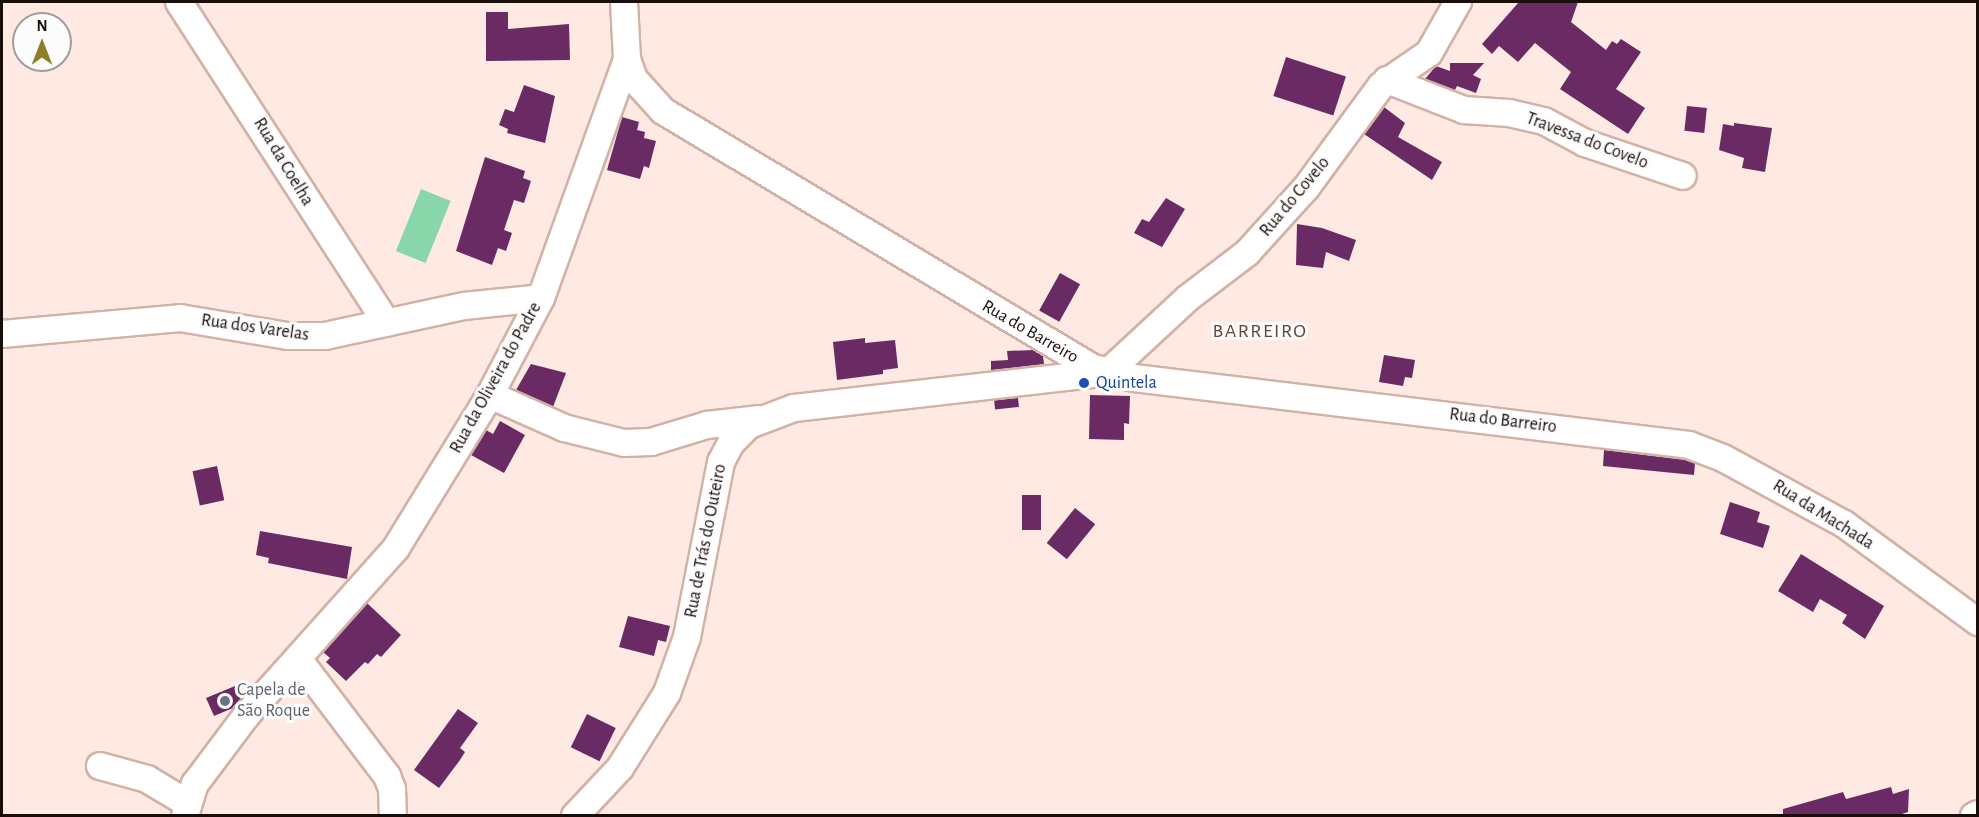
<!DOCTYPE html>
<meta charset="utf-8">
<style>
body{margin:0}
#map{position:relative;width:1979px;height:817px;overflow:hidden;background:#feeae2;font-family:"Alegreya Sans",sans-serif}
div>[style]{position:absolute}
.green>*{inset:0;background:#89d6aa;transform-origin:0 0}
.building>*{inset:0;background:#6a2b65;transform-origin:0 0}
.roads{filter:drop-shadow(2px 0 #d2b2a6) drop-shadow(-2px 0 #d2b2a6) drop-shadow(0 2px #d2b2a6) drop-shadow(0 -2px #d2b2a6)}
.minor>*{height:26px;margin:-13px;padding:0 13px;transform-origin:13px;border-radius:13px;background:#fff}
.dots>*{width:16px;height:16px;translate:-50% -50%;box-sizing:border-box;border:3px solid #fcfcfc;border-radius:50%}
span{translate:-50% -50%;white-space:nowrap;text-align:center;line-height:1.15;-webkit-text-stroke:6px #fcfcfc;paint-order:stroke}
.street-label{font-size:18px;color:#190e0a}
.transit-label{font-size:18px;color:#164399}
.left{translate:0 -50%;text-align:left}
.worship-label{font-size:18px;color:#5b616d}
.neighbourhood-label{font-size:20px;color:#62473c;letter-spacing:1.5px}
.frame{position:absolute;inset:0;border:3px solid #190e0a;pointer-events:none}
.north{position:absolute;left:12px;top:12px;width:60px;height:60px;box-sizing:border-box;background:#fcfcfc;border:2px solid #a19d9b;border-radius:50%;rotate:0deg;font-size:16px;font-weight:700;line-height:24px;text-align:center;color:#190e0a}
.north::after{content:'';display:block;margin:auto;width:21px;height:27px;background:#8c7f25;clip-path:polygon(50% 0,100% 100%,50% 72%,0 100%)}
</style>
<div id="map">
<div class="green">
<i style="left:421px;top:189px;width:32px;height:67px;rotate:22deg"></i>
</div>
<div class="building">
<i style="clip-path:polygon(1519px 2px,1578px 2px,1571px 22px,1606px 50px,1612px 41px,1617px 44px,1621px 39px,1641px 52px,1616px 89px,1645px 108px,1628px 134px,1560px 89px,1571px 72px,1535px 43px,1518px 62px,1499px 46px,1492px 54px,1482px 44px)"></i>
<i style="clip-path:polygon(486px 12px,508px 12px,508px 29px,569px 24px,570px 60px,486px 61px)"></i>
<i style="left:1286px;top:57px;width:63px;height:41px;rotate:18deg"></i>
<i style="clip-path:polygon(1450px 63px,1484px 63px,1473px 75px,1481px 79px,1476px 93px,1457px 86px,1455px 90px,1425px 79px,1436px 66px,1450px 71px)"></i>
<i style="clip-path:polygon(524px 85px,555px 96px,545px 143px,507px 133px,508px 129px,499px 125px,505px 109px,514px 112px)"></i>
<i style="left:1687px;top:106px;width:20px;height:25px;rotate:6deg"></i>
<i style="clip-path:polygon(1384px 107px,1405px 123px,1398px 137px,1442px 162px,1432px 180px,1364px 134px)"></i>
<i style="clip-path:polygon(622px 117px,639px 122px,637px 130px,645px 132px,644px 138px,656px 141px,649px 168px,644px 166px,640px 179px,607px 170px)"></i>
<i style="clip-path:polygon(1734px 123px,1772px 128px,1765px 172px,1742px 168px,1744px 158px,1719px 150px,1723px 124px,1734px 126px)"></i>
<i style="clip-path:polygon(485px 157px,525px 171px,523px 178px,531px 181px,524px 203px,514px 200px,504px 230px,512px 233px,506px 251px,498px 248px,492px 265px,456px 251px)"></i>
<i style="clip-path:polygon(1166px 198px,1185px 209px,1162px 247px,1134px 233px,1142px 219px,1149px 222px)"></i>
<i style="clip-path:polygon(1297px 224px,1322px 228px,1356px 240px,1349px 261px,1326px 252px,1323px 268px,1296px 265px)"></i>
<i style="left:1060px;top:273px;width:23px;height:43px;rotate:29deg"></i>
<i style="clip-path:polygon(865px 338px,865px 343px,895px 340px,898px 368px,883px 370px,883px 374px,837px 380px,833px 342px)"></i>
<i style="clip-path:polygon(1034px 350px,1043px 356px,1044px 364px,991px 370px,991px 361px,1008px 360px,1007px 351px)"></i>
<i style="clip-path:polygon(1384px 355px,1415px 360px,1412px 378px,1405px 377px,1403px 386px,1379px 382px)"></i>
<i style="clip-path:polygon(531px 364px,566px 373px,553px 407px,516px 390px)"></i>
<i style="clip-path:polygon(1090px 395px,1130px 396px,1129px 424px,1124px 423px,1124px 440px,1089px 439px)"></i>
<i style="left:1018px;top:398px;width:9px;height:24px;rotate:84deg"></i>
<i style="clip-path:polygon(500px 421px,525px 435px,504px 473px,471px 455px,486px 430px,493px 434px)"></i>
<i style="clip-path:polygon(1604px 450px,1685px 460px,1695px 463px,1694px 475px,1603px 466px)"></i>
<i style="left:217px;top:466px;width:35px;height:25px;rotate:78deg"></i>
<i style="left:1022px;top:495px;width:19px;height:35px"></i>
<i style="clip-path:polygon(1730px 502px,1760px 512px,1757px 522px,1770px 526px,1763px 548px,1720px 534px)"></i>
<i style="left:1075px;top:508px;width:26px;height:45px;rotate:39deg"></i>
<i style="clip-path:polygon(260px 531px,352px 547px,347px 579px,268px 563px,269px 558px,256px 555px)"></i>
<i style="clip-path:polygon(1801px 554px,1884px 606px,1865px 639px,1842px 623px,1847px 615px,1820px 599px,1813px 612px,1778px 591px)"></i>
<i style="clip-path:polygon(367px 603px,401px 635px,381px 657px,377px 654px,368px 664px,365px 662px,346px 681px,326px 662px,330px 658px,323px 652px)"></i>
<i style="clip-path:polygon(628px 616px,670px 626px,666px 642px,658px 640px,654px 656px,619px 647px)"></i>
<i style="clip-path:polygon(235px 686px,241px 699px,233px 708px,214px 716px,206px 698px)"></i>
<i style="clip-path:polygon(458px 709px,478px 723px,460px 748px,465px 752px,460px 760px,439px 788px,414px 770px)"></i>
<i style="left:587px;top:714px;width:32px;height:37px;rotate:26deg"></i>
<i style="clip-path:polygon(1891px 787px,1893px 794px,1909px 789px,1908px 812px,1896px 816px,1783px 816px,1783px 809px,1843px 792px,1846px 799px)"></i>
</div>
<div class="roads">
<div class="minor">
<i style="left:179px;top:2px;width:382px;rotate:57.1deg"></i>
<i style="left:624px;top:2px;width:57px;rotate:87deg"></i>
<i style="left:627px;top:59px;width:21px;rotate:71deg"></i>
<i style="left:634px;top:79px;width:43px;rotate:47.8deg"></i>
<i style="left:663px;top:111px;width:501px;rotate:30.87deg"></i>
<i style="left:1093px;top:368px;width:42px;rotate:13.7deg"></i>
<i style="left:1134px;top:378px;width:559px;rotate:6.88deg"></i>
<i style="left:1689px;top:445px;width:36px;rotate:21deg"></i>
<i style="left:1723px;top:458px;width:138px;rotate:28.6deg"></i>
<i style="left:1844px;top:524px;width:166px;rotate:36.2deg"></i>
<i style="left:1387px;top:80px;width:83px;rotate:21.3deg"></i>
<i style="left:1464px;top:110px;width:45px;rotate:3.8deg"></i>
<i style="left:1509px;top:113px;width:36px;rotate:13deg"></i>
<i style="left:1544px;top:121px;width:47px;rotate:28.2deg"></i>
<i style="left:1585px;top:143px;width:103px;rotate:18.6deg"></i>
<i style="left:2px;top:334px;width:179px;rotate:-5.1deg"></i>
<i style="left:180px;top:318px;width:109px;rotate:9.5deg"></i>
<i style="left:288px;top:336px;width:37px"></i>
<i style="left:325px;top:336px;width:142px;rotate:-12.2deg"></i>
<i style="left:464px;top:306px;width:77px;rotate:-5.9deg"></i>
<i style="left:1107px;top:373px;width:110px;rotate:-42.8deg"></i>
<i style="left:1188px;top:298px;width:74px;rotate:-37.3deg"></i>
<i style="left:1247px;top:253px;width:88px;rotate:-47.8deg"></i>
<i style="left:1306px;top:188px;width:127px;rotate:-53.7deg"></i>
<i style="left:1381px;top:86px;width:58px;rotate:-34.5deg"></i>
<i style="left:1429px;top:53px;width:59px;rotate:-60.4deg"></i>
<i style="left:490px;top:395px;width:81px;rotate:24deg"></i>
<i style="left:564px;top:428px;width:62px;rotate:14deg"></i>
<i style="left:624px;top:443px;width:27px;rotate:-2deg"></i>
<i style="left:651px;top:442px;width:59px;rotate:-16.9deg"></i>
<i style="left:707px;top:425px;width:51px;rotate:-6.7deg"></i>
<i style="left:299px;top:660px;width:146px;rotate:52.8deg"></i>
<i style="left:387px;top:776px;width:14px;rotate:69deg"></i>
<i style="left:392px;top:789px;width:27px;rotate:88deg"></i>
<i style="left:100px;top:766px;width:49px;rotate:15.5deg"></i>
<i style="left:147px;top:779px;width:47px;rotate:31deg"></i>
<i style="left:185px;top:816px;width:34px;rotate:-73deg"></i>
<i style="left:195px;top:784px;width:85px;rotate:-53.1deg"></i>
<i style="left:246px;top:716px;width:225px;rotate:-48.2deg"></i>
<i style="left:396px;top:548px;width:180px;rotate:-58.4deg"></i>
<i style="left:490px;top:395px;width:110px;rotate:-62.3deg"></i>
<i style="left:541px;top:298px;width:254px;rotate:-70.2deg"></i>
<i style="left:575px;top:816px;width:66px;rotate:-46.8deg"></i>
<i style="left:620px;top:768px;width:89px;rotate:-57.9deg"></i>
<i style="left:667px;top:693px;width:59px;rotate:-70.3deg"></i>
<i style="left:687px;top:637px;width:178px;rotate:-79deg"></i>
<i style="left:721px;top:462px;width:21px;rotate:-62deg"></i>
<i style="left:731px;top:443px;width:25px;rotate:-45deg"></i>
<i style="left:749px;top:425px;width:48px;rotate:-20.7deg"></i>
<i style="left:794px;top:408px;width:309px;rotate:-6.5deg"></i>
<i style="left:1974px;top:816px;width:4px;rotate:-27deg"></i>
</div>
</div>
<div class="dots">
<i style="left:1084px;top:383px;background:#1a4fb4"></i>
<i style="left:225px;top:701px;background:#6b7280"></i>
</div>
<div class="street-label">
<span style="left:1587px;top:141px;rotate:21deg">Travessa do Covelo</span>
<span style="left:283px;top:162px;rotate:59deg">Rua da Coelha</span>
<span style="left:1295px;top:197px;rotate:-50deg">Rua do Covelo</span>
<span style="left:255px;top:328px;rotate:8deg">Rua dos Varelas</span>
<span style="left:1030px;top:332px;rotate:30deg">Rua do Barreiro</span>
<span style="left:496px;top:378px;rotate:-61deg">Rua da Oliveira do Padre</span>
<span style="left:1503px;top:421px;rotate:7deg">Rua do Barreiro</span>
<span style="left:1823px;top:515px;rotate:32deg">Rua da Machada</span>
<span style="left:706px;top:541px;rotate:-79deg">Rua de Trás do Outeiro</span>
</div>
<div class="transit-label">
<span class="left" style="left:1096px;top:383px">Quintela</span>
</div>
<div class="worship-label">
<span class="left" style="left:237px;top:701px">Capela de<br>São Roque</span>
</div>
<div class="neighbourhood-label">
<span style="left:1260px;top:331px">BARREIRO</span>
</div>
<div class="frame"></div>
<div class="north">N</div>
</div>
